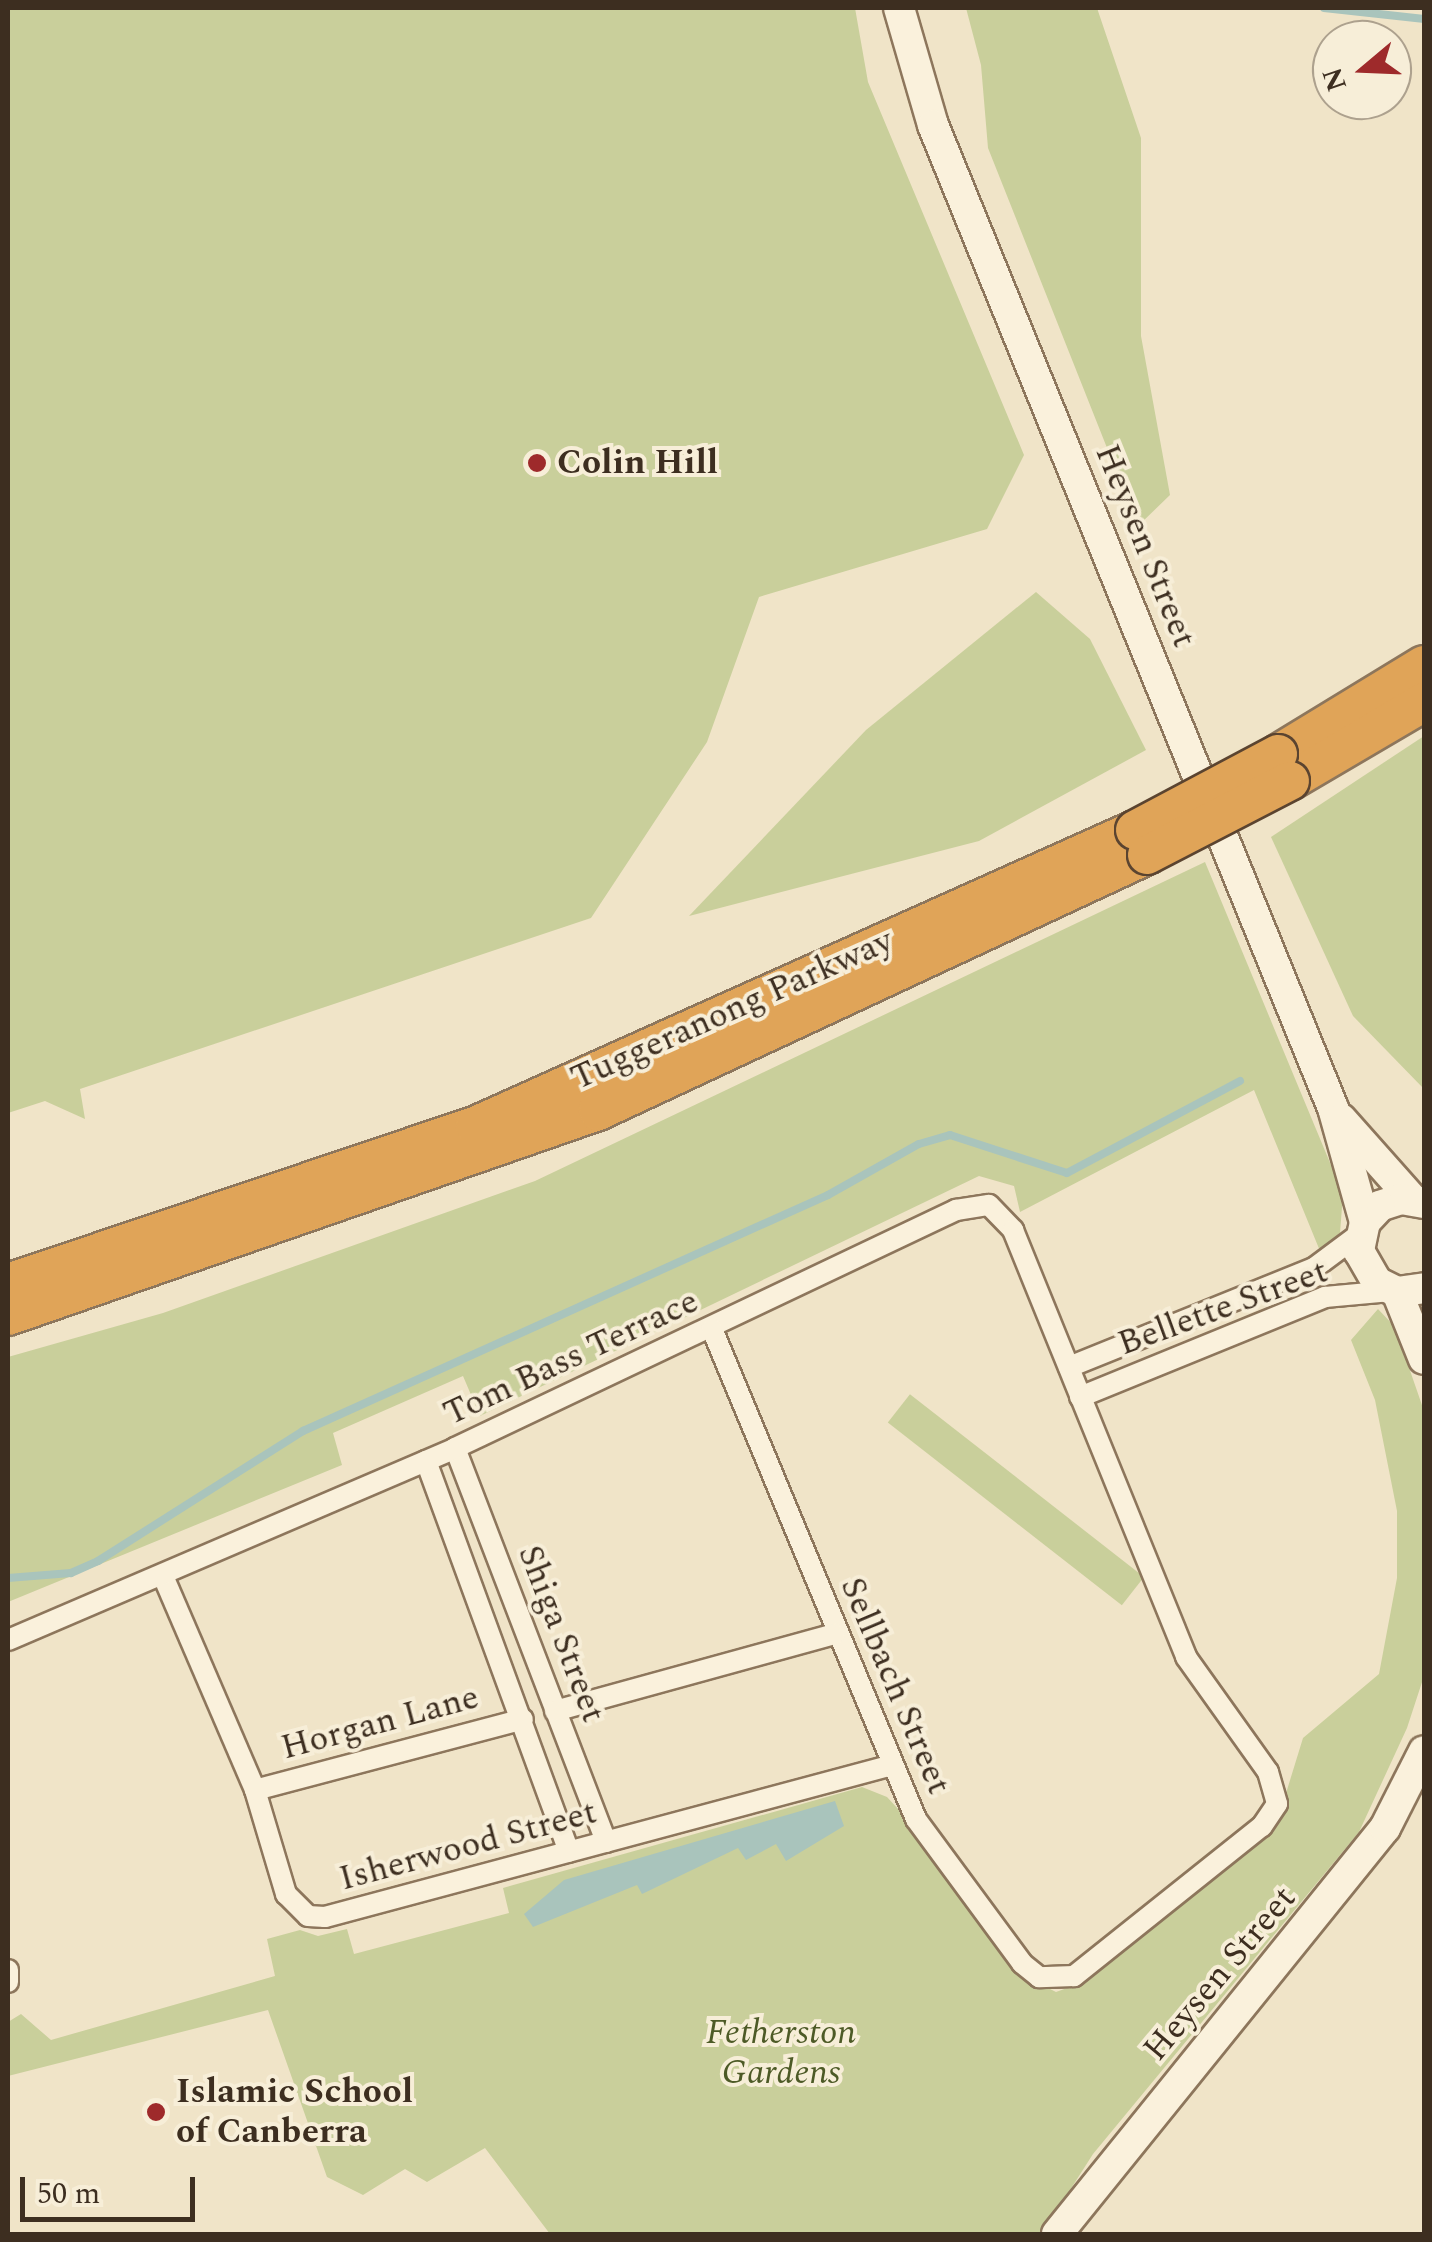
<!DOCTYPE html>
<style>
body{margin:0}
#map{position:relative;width:1432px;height:2242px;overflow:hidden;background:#f0e4c8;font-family:Spectral,serif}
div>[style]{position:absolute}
.green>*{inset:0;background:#c9cf9b;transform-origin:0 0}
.water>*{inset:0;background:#a9c4bc}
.stream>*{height:8px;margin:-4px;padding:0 4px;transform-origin:4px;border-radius:4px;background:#a9c4bc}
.roads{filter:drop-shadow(2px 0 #8d765c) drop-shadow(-2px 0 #8d765c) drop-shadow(0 2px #8d765c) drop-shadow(0 -2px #8d765c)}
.street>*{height:20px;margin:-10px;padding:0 10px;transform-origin:10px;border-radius:10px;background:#faf1dc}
.secondary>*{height:30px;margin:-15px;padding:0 15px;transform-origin:15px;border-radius:15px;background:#faf1dc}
.highway>*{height:38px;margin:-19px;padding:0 19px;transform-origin:19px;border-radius:19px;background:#e0a458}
.bridges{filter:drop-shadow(2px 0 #5b4430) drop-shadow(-2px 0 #5b4430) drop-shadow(0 2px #5b4430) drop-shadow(0 -2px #5b4430)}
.highway-bridge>*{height:38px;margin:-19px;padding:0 19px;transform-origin:19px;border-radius:19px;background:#e0a458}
.dots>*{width:28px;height:28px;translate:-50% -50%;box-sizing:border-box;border:5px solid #f7eed8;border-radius:50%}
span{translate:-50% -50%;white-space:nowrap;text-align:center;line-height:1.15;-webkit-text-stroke:8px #f7eed8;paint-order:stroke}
.poi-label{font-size:35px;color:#3d2e20;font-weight:700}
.left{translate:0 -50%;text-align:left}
.street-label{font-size:35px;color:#3d2e20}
.park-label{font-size:35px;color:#4d5a26;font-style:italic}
.frame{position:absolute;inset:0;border:10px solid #3d2e20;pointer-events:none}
.north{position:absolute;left:1312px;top:20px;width:100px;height:100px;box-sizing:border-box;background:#f7eed8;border:2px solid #ada18e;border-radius:50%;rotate:251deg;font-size:28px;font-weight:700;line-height:40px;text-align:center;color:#3d2e20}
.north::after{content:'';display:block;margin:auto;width:35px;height:45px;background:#9e2a2b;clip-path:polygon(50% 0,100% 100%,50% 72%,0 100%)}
.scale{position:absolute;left:20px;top:2177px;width:175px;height:45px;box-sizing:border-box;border:5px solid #3d2e20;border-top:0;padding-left:12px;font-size:30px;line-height:35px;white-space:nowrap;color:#3d2e20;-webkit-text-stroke:8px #f7eed8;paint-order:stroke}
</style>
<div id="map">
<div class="green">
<i style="clip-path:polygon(8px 8px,855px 8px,868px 82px,1024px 455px,987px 529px,759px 597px,707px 742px,591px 918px,80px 1089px,85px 1119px,45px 1101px,8px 1113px)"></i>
<i style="clip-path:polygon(966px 8px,1097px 8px,1141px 138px,1141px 336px,1170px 495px,1138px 526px,988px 148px,981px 65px)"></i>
<i style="clip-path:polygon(1036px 592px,1090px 639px,1146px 750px,979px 841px,689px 916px,866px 730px)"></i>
<i style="clip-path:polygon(1424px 736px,1424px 1089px,1353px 1016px,1271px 837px)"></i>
<i style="clip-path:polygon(1205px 862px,1343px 1194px,1340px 1233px,1320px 1251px,1254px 1090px,1020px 1212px,1014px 1186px,979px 1176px,480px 1416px,463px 1376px,333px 1433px,342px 1465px,8px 1602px,8px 1357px,163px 1313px,535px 1181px)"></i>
<i style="clip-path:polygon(1378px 1309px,1395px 1327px,1424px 1411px,1424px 1676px,1407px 1728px,1359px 1832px,1093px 2154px,1042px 2234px,550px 2234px,485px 2148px,427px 2182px,405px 2169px,363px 2195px,327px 2177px,268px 2010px,8px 2076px,8px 2022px,21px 2014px,51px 2040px,275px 1976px,267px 1939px,300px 1930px,318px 1936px,347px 1929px,354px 1954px,509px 1913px,503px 1888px,862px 1787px,887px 1797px,911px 1823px,1016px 1972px,1056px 1992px,1084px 1982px,1264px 1835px,1283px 1803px,1303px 1738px,1379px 1674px,1397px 1578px,1397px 1511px,1375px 1400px,1351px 1340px)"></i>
<i style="left:1144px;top:1577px;width:36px;height:297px;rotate:128deg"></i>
</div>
<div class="water">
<i style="clip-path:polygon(835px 1801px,844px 1826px,786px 1861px,776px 1844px,746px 1860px,738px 1848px,642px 1894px,637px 1885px,533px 1927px,524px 1914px,564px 1880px)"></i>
</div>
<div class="stream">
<i style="left:1324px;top:8px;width:101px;rotate:6.3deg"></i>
<i style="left:8px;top:1578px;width:63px;rotate:-4.5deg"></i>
<i style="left:71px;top:1573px;width:30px;rotate:-24deg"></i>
<i style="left:98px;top:1561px;width:243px;rotate:-32.4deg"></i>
<i style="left:303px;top:1431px;width:576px;rotate:-24.21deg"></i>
<i style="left:828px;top:1195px;width:104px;rotate:-29.3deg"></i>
<i style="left:919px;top:1144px;width:32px;rotate:-16deg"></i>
<i style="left:950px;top:1135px;width:123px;rotate:18deg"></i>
<i style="left:1067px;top:1173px;width:196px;rotate:-28deg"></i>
</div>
<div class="roads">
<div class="street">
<i style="left:1069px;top:1367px;width:264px;rotate:-22deg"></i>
<i style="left:1314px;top:1268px;width:59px;rotate:-36.7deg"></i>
<i style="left:1080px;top:1397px;width:265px;rotate:-22.2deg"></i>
<i style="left:1325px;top:1297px;width:66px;rotate:-5.2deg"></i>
<i style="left:455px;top:1448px;width:422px;rotate:69deg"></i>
<i style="left:426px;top:1461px;width:416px;rotate:69.9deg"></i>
<i style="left:163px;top:1576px;width:233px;rotate:66.7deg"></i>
<i style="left:255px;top:1790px;width:109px;rotate:73.4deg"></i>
<i style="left:286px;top:1894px;width:31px;rotate:45deg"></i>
<i style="left:308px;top:1916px;width:17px;rotate:3deg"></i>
<i style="left:325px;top:1917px;width:584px;rotate:-14.99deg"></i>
<i style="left:8px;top:1640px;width:486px;rotate:-23.2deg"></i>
<i style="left:455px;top:1448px;width:555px;rotate:-25.41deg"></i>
<i style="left:956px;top:1210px;width:33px;rotate:-9deg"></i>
<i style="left:989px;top:1205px;width:35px;rotate:46deg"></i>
<i style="left:1013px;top:1230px;width:461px;rotate:67.9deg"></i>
<i style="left:1186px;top:1657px;width:141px;rotate:54.5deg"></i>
<i style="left:1268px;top:1772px;width:33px;rotate:74deg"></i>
<i style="left:1277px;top:1804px;width:27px;rotate:124deg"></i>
<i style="left:1262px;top:1826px;width:241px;rotate:141.4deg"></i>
<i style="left:1074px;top:1976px;width:35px;rotate:178deg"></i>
<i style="left:1039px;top:1977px;width:22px;rotate:-141deg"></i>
<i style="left:1022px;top:1963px;width:179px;rotate:-126.4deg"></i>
<i style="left:916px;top:1819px;width:531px;rotate:-112.6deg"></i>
<i style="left:555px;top:1711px;width:290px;rotate:-15.4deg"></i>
<i style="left:255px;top:1790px;width:277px;rotate:-14.8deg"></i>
<i style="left:8px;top:1970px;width:12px;rotate:90deg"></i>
</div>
<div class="secondary">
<i style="left:899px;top:8px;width:122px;rotate:73.8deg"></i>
<i style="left:933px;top:125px;width:1061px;rotate:67.86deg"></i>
<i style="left:1333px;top:1108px;width:118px;rotate:74.3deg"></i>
<i style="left:1341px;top:1119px;width:107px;rotate:48.4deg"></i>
<i style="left:1424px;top:1203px;width:23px;rotate:-170deg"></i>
<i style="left:1401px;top:1199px;width:22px;rotate:162deg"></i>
<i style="left:1380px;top:1206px;width:22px;rotate:133deg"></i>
<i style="left:1365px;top:1222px;width:30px;rotate:102deg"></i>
<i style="left:1359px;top:1251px;width:36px;rotate:60deg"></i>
<i style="left:1377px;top:1282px;width:22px;rotate:27deg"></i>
<i style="left:1397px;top:1292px;width:27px;rotate:-8deg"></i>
<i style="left:1397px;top:1292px;width:72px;rotate:68.1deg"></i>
<i style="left:1057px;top:2234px;width:522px;rotate:-51.07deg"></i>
<i style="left:1385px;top:1828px;width:86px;rotate:-63.1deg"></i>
</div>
<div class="highway">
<i style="left:1278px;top:754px;width:171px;rotate:-31.4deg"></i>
<i style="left:1290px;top:781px;width:156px;rotate:-30.5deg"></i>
<i style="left:8px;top:1283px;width:493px;rotate:-18.6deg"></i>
<i style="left:475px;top:1126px;width:723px;rotate:-24.16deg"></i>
<i style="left:8px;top:1316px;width:625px;rotate:-19.16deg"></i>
<i style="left:598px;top:1111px;width:606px;rotate:-25deg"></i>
</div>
</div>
<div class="bridges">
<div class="highway-bridge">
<i style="left:1135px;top:830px;width:162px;rotate:-28deg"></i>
<i style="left:1147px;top:855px;width:161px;rotate:-27.4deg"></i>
</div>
</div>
<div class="dots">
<i style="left:537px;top:463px;background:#9e2a2b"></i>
<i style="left:156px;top:2112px;background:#9e2a2b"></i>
</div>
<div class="poi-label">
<span class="left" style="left:557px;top:463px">Colin Hill</span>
<span class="left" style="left:176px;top:2112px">Islamic School<br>of Canberra</span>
</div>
<div class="street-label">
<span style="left:1145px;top:546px;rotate:68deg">Heysen Street</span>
<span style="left:732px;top:1010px;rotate:-24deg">Tuggeranong Parkway</span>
<span style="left:1223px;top:1308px;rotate:-20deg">Bellette Street</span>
<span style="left:571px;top:1358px;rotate:-25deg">Tom Bass Terrace</span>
<span style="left:561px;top:1634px;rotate:69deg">Shiga Street</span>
<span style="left:895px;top:1686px;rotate:67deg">Sellbach Street</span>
<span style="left:380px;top:1723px;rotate:-15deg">Horgan Lane</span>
<span style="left:468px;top:1846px;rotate:-15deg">Isherwood Street</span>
<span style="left:1220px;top:1974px;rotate:-50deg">Heysen Street</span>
</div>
<div class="park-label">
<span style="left:781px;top:2053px">Fetherston<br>Gardens</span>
</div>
<div class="frame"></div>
<div class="north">N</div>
<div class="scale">50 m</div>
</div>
